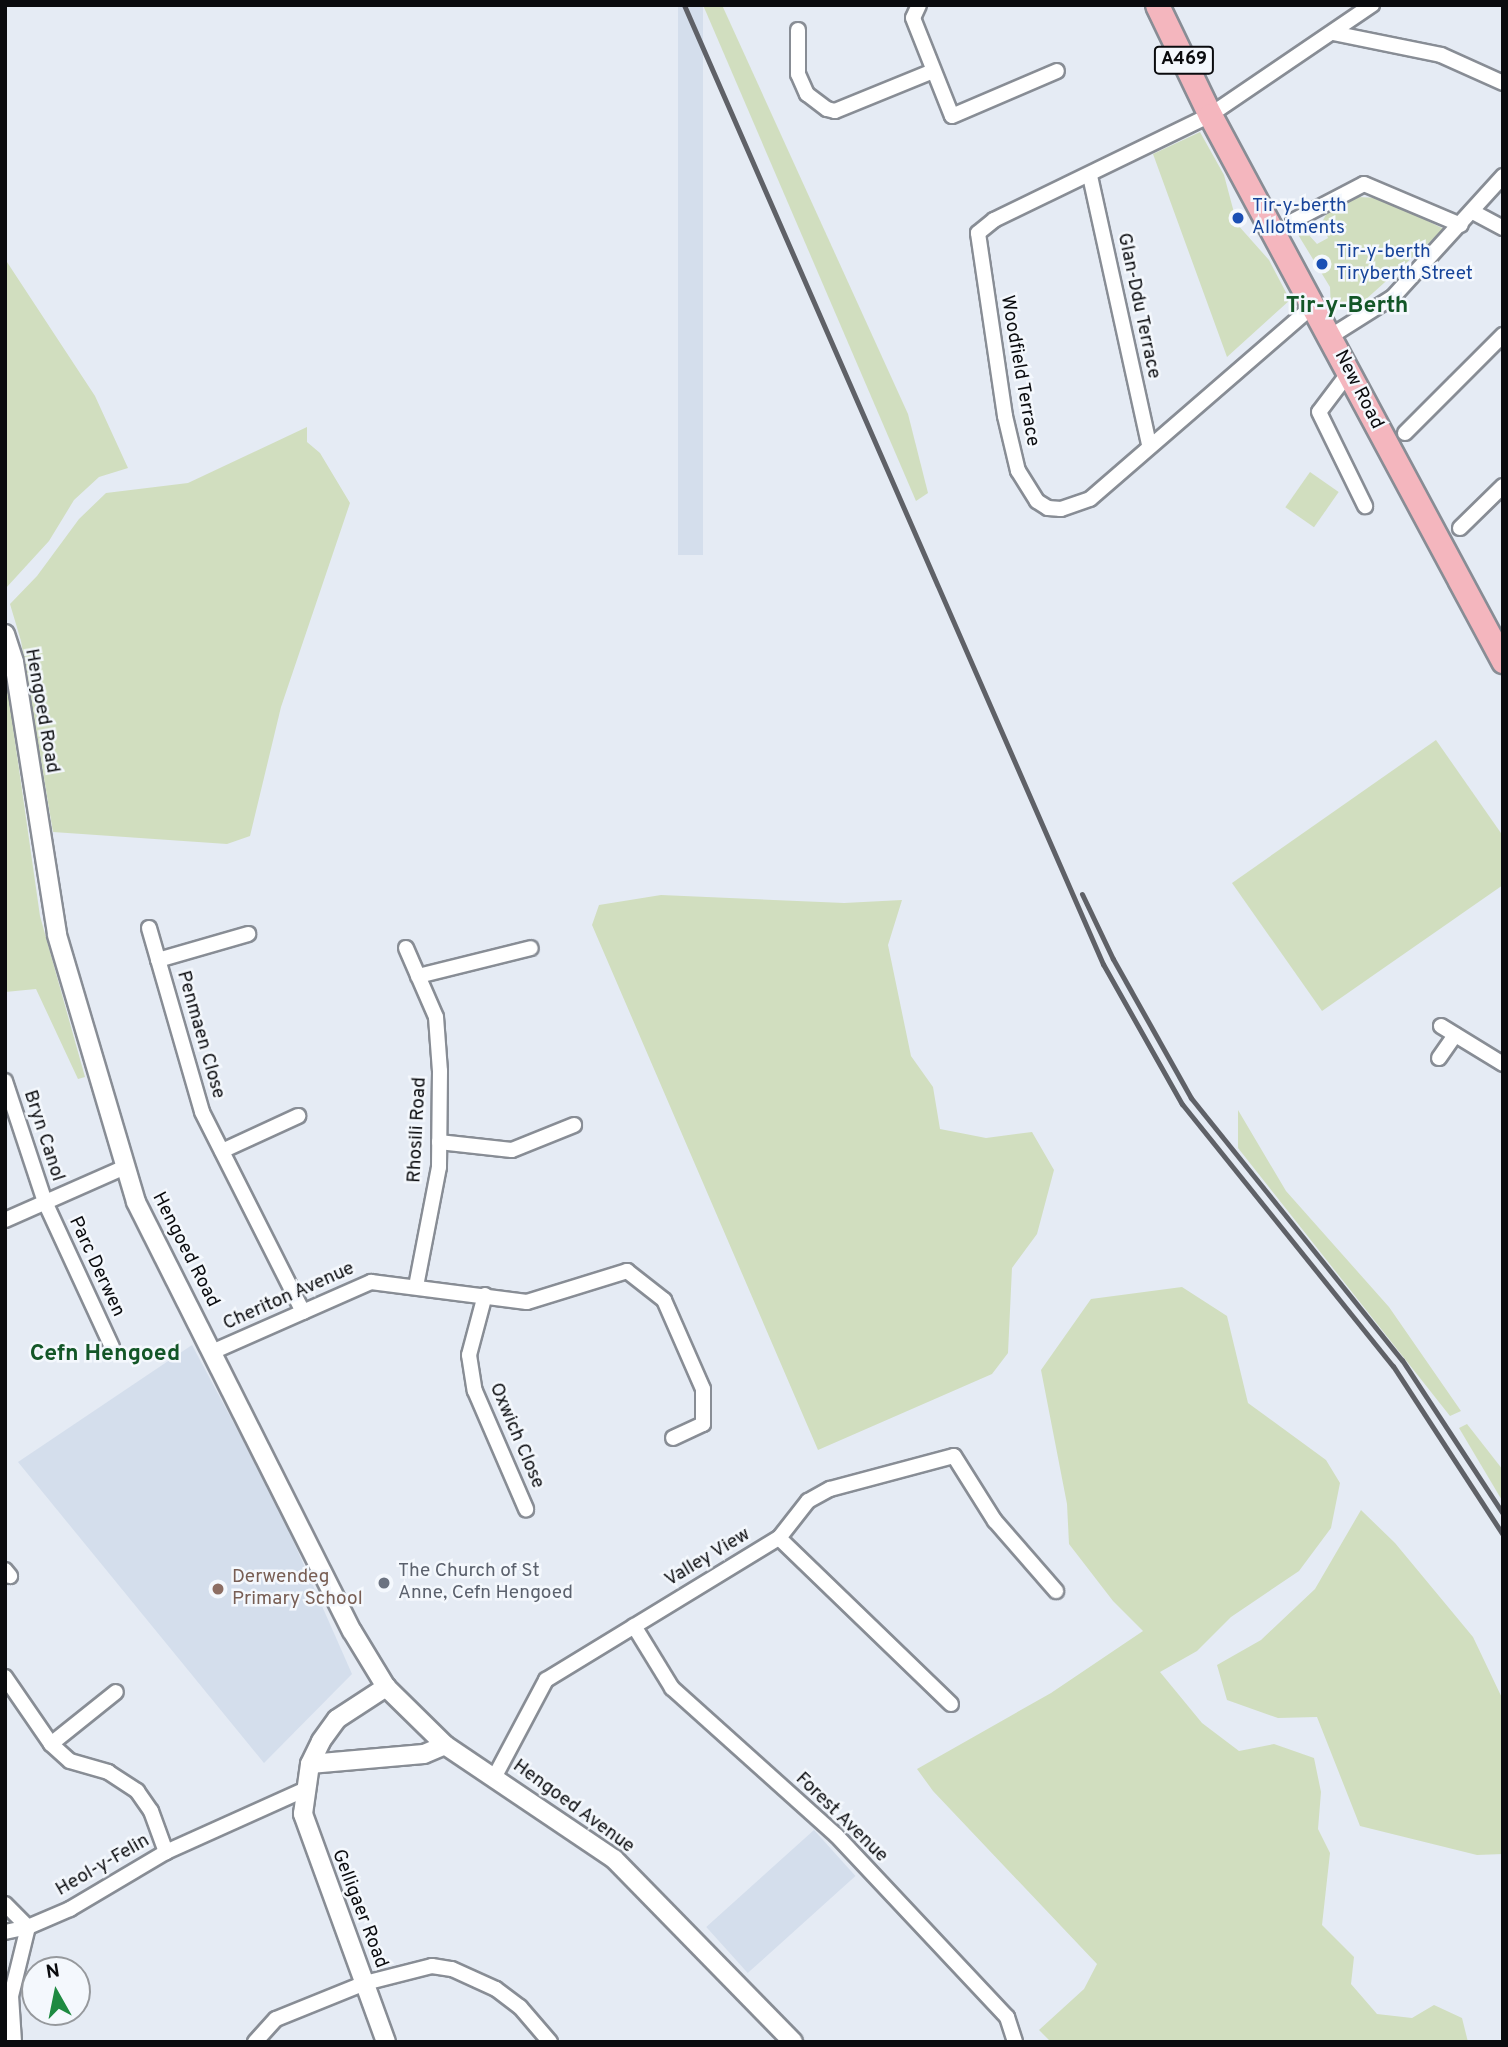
<!DOCTYPE html>
<style>
body{margin:0}
#map{position:relative;width:1508px;height:2047px;overflow:hidden;background:#e5ebf4;font-family:Overpass,sans-serif}
div>[style]{position:absolute}
.built>*{inset:0;background:#d4deec;transform-origin:0 0}
.green>*{inset:0;background:#d1debf;transform-origin:0 0}
.roads{filter:drop-shadow(2px 0 #888d95) drop-shadow(-2px 0 #888d95) drop-shadow(0 2px #888d95) drop-shadow(0 -2px #888d95)}
.minor>*{height:14px;margin:-7px;padding:0 7px;transform-origin:7px;border-radius:7px;background:#fff}
.tertiary>*{height:18px;margin:-9px;padding:0 9px;transform-origin:9px;border-radius:9px;background:#fff}
.primary>*{height:23px;margin:-11.5px;padding:0 11.5px;transform-origin:11.5px;border-radius:11.5px;background:#f4b6be}
.rail>*{height:5px;margin:-2.5px;padding:0 2.5px;transform-origin:2.5px;border-radius:2.5px;background:#5f6167}
.dots>*{width:19px;height:19px;translate:-50% -50%;box-sizing:border-box;border:4px solid #f4f8fd;border-radius:50%}
span{translate:-50% -50%;white-space:nowrap;text-align:center;line-height:1.15;-webkit-text-stroke:5px #f4f8fd;paint-order:stroke}
.shield-label span{padding:2px 5px;background:#f4f8fd;border:2px solid;border-radius:5px;-webkit-text-stroke-width:0}
.shield-label{font-size:18px;color:#0a0b0e;font-weight:700}
.transit-label{font-size:19px;color:#164399}
.left{translate:0 -50%;text-align:left}
.street-label{font-size:19px;color:#0a0b0e}
.worship-label{font-size:19px;color:#5b616d}
.education-label{font-size:19px;color:#785e54}
.quarter-label{font-size:23px;color:#135627;font-weight:700}
.frame{position:absolute;inset:0;border:7px solid #0a0b0e;pointer-events:none}
.north{position:absolute;left:21px;top:1956px;width:70px;height:70px;box-sizing:border-box;background:#f4f8fd;border:2px solid #96999d;border-radius:50%;rotate:351deg;font-size:19px;font-weight:700;line-height:28px;text-align:center;color:#0a0b0e}
.north::after{content:'';display:block;margin:auto;width:24px;height:32px;background:#1e8a41;clip-path:polygon(50% 0,100% 100%,50% 72%,0 100%)}
</style>
<div id="map">
<div class="built">
<i style="left:678px;top:5px;width:25px;height:550px"></i>
<i style="clip-path:polygon(192px 1345px,277px 1504px,352px 1674px,264px 1763px,18px 1462px)"></i>
<i style="left:814px;top:1830px;width:62px;height:145px;rotate:48deg"></i>
</div>
<div class="green">
<i style="clip-path:polygon(703px 5px,722px 5px,908px 414px,928px 493px,916px 501px)"></i>
<i style="clip-path:polygon(1200px 132px,1224px 175px,1237px 224px,1269px 260px,1290px 300px,1227px 357px,1153px 154px)"></i>
<i style="clip-path:polygon(1358px 197px,1381px 198px,1444px 229px,1364px 301px,1331px 309px,1330px 287px,1297px 233px,1308px 234px,1317px 244px,1328px 238px,1322px 222px,1328px 211px)"></i>
<i style="clip-path:polygon(5px 259px,95px 396px,128px 468px,99px 477px,74px 500px,49px 541px,6px 588px)"></i>
<i style="clip-path:polygon(307px 427px,307px 442px,320px 453px,350px 503px,281px 707px,250px 836px,227px 844px,53px 832px,21px 641px,10px 604px,37px 576px,79px 519px,106px 493px,188px 483px)"></i>
<i style="left:1310px;top:472px;width:35px;height:43px;rotate:35deg"></i>
<i style="clip-path:polygon(5px 671px,40px 916px,85px 1077px,78px 1079px,36px 989px,5px 992px)"></i>
<i style="clip-path:polygon(1436px 740px,1503px 836px,1503px 885px,1322px 1011px,1232px 883px)"></i>
<i style="clip-path:polygon(661px 895px,844px 903px,902px 900px,888px 945px,911px 1056px,933px 1087px,940px 1129px,986px 1138px,1032px 1132px,1054px 1170px,1037px 1234px,1012px 1268px,1008px 1353px,992px 1374px,818px 1450px,592px 925px,599px 905px)"></i>
<i style="clip-path:polygon(1238px 1110px,1286px 1191px,1389px 1307px,1461px 1411px,1450px 1416px,1238px 1148px)"></i>
<i style="clip-path:polygon(1182px 1287px,1227px 1316px,1248px 1403px,1326px 1460px,1340px 1483px,1331px 1528px,1299px 1571px,1231px 1617px,1197px 1651px,1160px 1672px,1202px 1723px,1239px 1751px,1274px 1744px,1314px 1758px,1321px 1792px,1318px 1829px,1330px 1853px,1322px 1925px,1354px 1957px,1351px 1984px,1377px 2014px,1412px 2018px,1434px 2005px,1462px 2018px,1468px 2042px,1051px 2042px,1039px 2030px,1084px 1989px,1097px 1964px,933px 1791px,917px 1769px,1051px 1693px,1143px 1631px,1113px 1601px,1069px 1544px,1067px 1504px,1041px 1370px,1091px 1299px)"></i>
<i style="clip-path:polygon(1467px 1424px,1503px 1470px,1503px 1502px,1459px 1428px)"></i>
<i style="clip-path:polygon(1361px 1510px,1395px 1543px,1473px 1637px,1503px 1700px,1503px 1854px,1477px 1855px,1360px 1826px,1317px 1717px,1278px 1718px,1227px 1700px,1217px 1665px,1261px 1640px,1315px 1589px)"></i>
</div>
<div class="roads">
<div class="minor">
<i style="left:919px;top:5px;width:14px;rotate:115deg"></i>
<i style="left:913px;top:18px;width:105px;rotate:68.3deg"></i>
<i style="left:952px;top:116px;width:114px;rotate:-23.2deg"></i>
<i style="left:798px;top:30px;width:44px;rotate:90deg"></i>
<i style="left:798px;top:74px;width:22px;rotate:66deg"></i>
<i style="left:807px;top:94px;width:25px;rotate:37deg"></i>
<i style="left:827px;top:109px;width:8px;rotate:14deg"></i>
<i style="left:835px;top:111px;width:106px;rotate:-22.2deg"></i>
<i style="left:1333px;top:33px;width:110px;rotate:11.5deg"></i>
<i style="left:1441px;top:55px;width:68px;rotate:24.3deg"></i>
<i style="left:1090px;top:176px;width:275px;rotate:77.6deg"></i>
<i style="left:1473px;top:212px;width:34px;rotate:28deg"></i>
<i style="left:1293px;top:221px;width:80px;rotate:-27.5deg"></i>
<i style="left:1364px;top:184px;width:105px;rotate:22.9deg"></i>
<i style="left:1314px;top:305px;width:296px;rotate:139.1deg"></i>
<i style="left:1090px;top:499px;width:31px;rotate:161deg"></i>
<i style="left:1061px;top:509px;width:13px;rotate:-176deg"></i>
<i style="left:1048px;top:508px;width:13px;rotate:-148deg"></i>
<i style="left:1037px;top:501px;width:36px;rotate:-122deg"></i>
<i style="left:1018px;top:471px;width:57px;rotate:-103.3deg"></i>
<i style="left:1005px;top:416px;width:185px;rotate:-98.4deg"></i>
<i style="left:978px;top:233px;width:21px;rotate:-39deg"></i>
<i style="left:994px;top:220px;width:240px;rotate:-25.9deg"></i>
<i style="left:1210px;top:115px;width:196px;rotate:-34.2deg"></i>
<i style="left:1331px;top:336px;width:73px;rotate:-32.2deg"></i>
<i style="left:1393px;top:297px;width:164px;rotate:-47.7deg"></i>
<i style="left:1350px;top:371px;width:51px;rotate:127.1deg"></i>
<i style="left:1319px;top:412px;width:105px;rotate:63.9deg"></i>
<i style="left:1405px;top:433px;width:139px;rotate:-45deg"></i>
<i style="left:1460px;top:528px;width:60px;rotate:-44.3deg"></i>
<i style="left:149px;top:928px;width:191px;rotate:73.9deg"></i>
<i style="left:202px;top:1112px;width:224px;rotate:63.2deg"></i>
<i style="left:406px;top:948px;width:75px;rotate:66.5deg"></i>
<i style="left:436px;top:1017px;width:54px;rotate:85.8deg"></i>
<i style="left:440px;top:1071px;width:96px;rotate:90.6deg"></i>
<i style="left:439px;top:1167px;width:122px;rotate:100.9deg"></i>
<i style="left:158px;top:960px;width:94px;rotate:-16.1deg"></i>
<i style="left:418px;top:976px;width:116px;rotate:-13.9deg"></i>
<i style="left:1441px;top:1026px;width:73px;rotate:31.5deg"></i>
<i style="left:1439px;top:1058px;width:28px;rotate:-55deg"></i>
<i style="left:5px;top:1081px;width:127px;rotate:71.7deg"></i>
<i style="left:45px;top:1202px;width:160px;rotate:65.2deg"></i>
<i style="left:439px;top:1142px;width:73px;rotate:6.3deg"></i>
<i style="left:512px;top:1150px;width:67px;rotate:-22deg"></i>
<i style="left:222px;top:1151px;width:84px;rotate:-24.7deg"></i>
<i style="left:5px;top:1220px;width:131px;rotate:-23.8deg"></i>
<i style="left:485px;top:1295px;width:62px;rotate:104.9deg"></i>
<i style="left:469px;top:1355px;width:36px;rotate:81deg"></i>
<i style="left:475px;top:1391px;width:129px;rotate:66.6deg"></i>
<i style="left:212px;top:1352px;width:174px;rotate:-23.8deg"></i>
<i style="left:371px;top:1282px;width:157px;rotate:7.3deg"></i>
<i style="left:527px;top:1302px;width:105px;rotate:-17.2deg"></i>
<i style="left:627px;top:1271px;width:47px;rotate:38.1deg"></i>
<i style="left:664px;top:1300px;width:97px;rotate:66.3deg"></i>
<i style="left:703px;top:1389px;width:35px;rotate:90deg"></i>
<i style="left:703px;top:1424px;width:33px;rotate:155deg"></i>
<i style="left:779px;top:1538px;width:47px;rotate:-51.9deg"></i>
<i style="left:808px;top:1501px;width:25px;rotate:-29deg"></i>
<i style="left:830px;top:1489px;width:128px;rotate:-14.9deg"></i>
<i style="left:954px;top:1456px;width:77px;rotate:57.8deg"></i>
<i style="left:995px;top:1521px;width:93px;rotate:48.9deg"></i>
<i style="left:5px;top:1570px;width:8px;rotate:50deg"></i>
<i style="left:634px;top:1626px;width:73px;rotate:58.5deg"></i>
<i style="left:672px;top:1688px;width:220px;rotate:41.9deg"></i>
<i style="left:836px;top:1835px;width:250px;rotate:46.8deg"></i>
<i style="left:1007px;top:2017px;width:26px;rotate:72deg"></i>
<i style="left:5px;top:1677px;width:81px;rotate:55.5deg"></i>
<i style="left:51px;top:1744px;width:25px;rotate:42deg"></i>
<i style="left:70px;top:1761px;width:40px;rotate:16deg"></i>
<i style="left:108px;top:1772px;width:35px;rotate:33deg"></i>
<i style="left:137px;top:1791px;width:24px;rotate:55deg"></i>
<i style="left:151px;top:1811px;width:44px;rotate:69.9deg"></i>
<i style="left:51px;top:1744px;width:83px;rotate:-38.7deg"></i>
<i style="left:495px;top:1776px;width:109px;rotate:-62deg"></i>
<i style="left:546px;top:1680px;width:273px;rotate:-31.4deg"></i>
<i style="left:779px;top:1538px;width:239px;rotate:44deg"></i>
<i style="left:5px;top:1904px;width:33px;rotate:45deg"></i>
<i style="left:5px;top:1932px;width:24px;rotate:-12deg"></i>
<i style="left:14px;top:2042px;width:46px;rotate:-93.7deg"></i>
<i style="left:11px;top:1996px;width:71px;rotate:-76.2deg"></i>
<i style="left:28px;top:1927px;width:46px;rotate:-23.2deg"></i>
<i style="left:70px;top:1909px;width:112px;rotate:-30.7deg"></i>
<i style="left:166px;top:1852px;width:151px;rotate:-24.2deg"></i>
<i style="left:255px;top:2042px;width:31px;rotate:-48deg"></i>
<i style="left:276px;top:2019px;width:96px;rotate:-22deg"></i>
<i style="left:365px;top:1983px;width:69px;rotate:-14.2deg"></i>
<i style="left:432px;top:1966px;width:20px;rotate:9deg"></i>
<i style="left:452px;top:1969px;width:48px;rotate:24.4deg"></i>
<i style="left:496px;top:1989px;width:30px;rotate:37deg"></i>
<i style="left:520px;top:2007px;width:46px;rotate:49.4deg"></i>
</div>
<div class="tertiary">
<i style="left:5px;top:634px;width:29px;rotate:72deg"></i>
<i style="left:14px;top:662px;width:276px;rotate:81deg"></i>
<i style="left:57px;top:935px;width:278px;rotate:73.5deg"></i>
<i style="left:136px;top:1202px;width:480px;rotate:63.3deg"></i>
<i style="left:352px;top:1631px;width:66px;rotate:58.7deg"></i>
<i style="left:386px;top:1687px;width:83px;rotate:44.5deg"></i>
<i style="left:310px;top:1764px;width:114px;rotate:-5deg"></i>
<i style="left:424px;top:1754px;width:23px;rotate:-23deg"></i>
<i style="left:445px;top:1745px;width:204px;rotate:34deg"></i>
<i style="left:614px;top:1859px;width:256px;rotate:45.6deg"></i>
<i style="left:386px;top:2042px;width:243px;rotate:-110deg"></i>
<i style="left:303px;top:1814px;width:50px;rotate:-82deg"></i>
<i style="left:310px;top:1764px;width:25px;rotate:-64deg"></i>
<i style="left:321px;top:1741px;width:27px;rotate:-54deg"></i>
<i style="left:337px;top:1719px;width:59px;rotate:-33.1deg"></i>
</div>
<div class="primary">
<i style="left:1157px;top:5px;width:122px;rotate:64.3deg"></i>
<i style="left:1210px;top:115px;width:620px;rotate:61.78deg"></i>
</div>
</div>
<div class="rail">
<i style="left:684px;top:5px;width:1047px;rotate:66.4deg"></i>
<i style="left:1103px;top:964px;width:161px;rotate:60.6deg"></i>
<i style="left:1182px;top:1104px;width:336px;rotate:51.2deg"></i>
<i style="left:1393px;top:1366px;width:202px;rotate:56.9deg"></i>
<i style="left:1082px;top:894px;width:72px;rotate:64.5deg"></i>
<i style="left:1113px;top:959px;width:159px;rotate:60.7deg"></i>
<i style="left:1191px;top:1098px;width:336px;rotate:51.2deg"></i>
<i style="left:1402px;top:1360px;width:184px;rotate:56.7deg"></i>
</div>
<div class="dots">
<i style="left:1238px;top:218px;background:#1a4fb4"></i>
<i style="left:1322px;top:264px;background:#1a4fb4"></i>
<i style="left:384px;top:1583px;background:#6b7280"></i>
<i style="left:218px;top:1589px;background:#8d6e63"></i>
</div>
<div class="shield-label">
<span style="left:1184px;top:60px">A469</span>
</div>
<div class="transit-label">
<span class="left" style="left:1252px;top:218px">Tir-y-berth<br>Allotments</span>
<span class="left" style="left:1336px;top:264px">Tir-y-berth<br>Tiryberth Street</span>
</div>
<div class="street-label">
<span style="left:1138px;top:306px;rotate:78deg">Glan-Ddu Terrace</span>
<span style="left:1019px;top:371px;rotate:80deg">Woodfield Terrace</span>
<span style="left:1358px;top:390px;rotate:63deg">New Road</span>
<span style="left:41px;top:711px;rotate:80deg">Hengoed Road</span>
<span style="left:200px;top:1035px;rotate:74deg">Penmaen Close</span>
<span style="left:418px;top:1130px;rotate:-87deg">Rhosili Road</span>
<span style="left:43px;top:1136px;rotate:72deg">Bryn Canol</span>
<span style="left:185px;top:1250px;rotate:63deg">Hengoed Road</span>
<span style="left:96px;top:1267px;rotate:65deg">Parc Derwen</span>
<span style="left:289px;top:1297px;rotate:-24deg">Cheriton Avenue</span>
<span style="left:516px;top:1436px;rotate:67deg">Oxwich Close</span>
<span style="left:708px;top:1558px;rotate:-31deg">Valley View</span>
<span style="left:573px;top:1807px;rotate:36deg">Hengoed Avenue</span>
<span style="left:841px;top:1818px;rotate:44deg">Forest Avenue</span>
<span style="left:103px;top:1866px;rotate:-30deg">Heol-y-Felin</span>
<span style="left:359px;top:1909px;rotate:69deg">Gelligaer Road</span>
</div>
<div class="worship-label">
<span class="left" style="left:398px;top:1583px">The Church of St<br>Anne, Cefn Hengoed</span>
</div>
<div class="education-label">
<span class="left" style="left:232px;top:1589px">Derwendeg<br>Primary School</span>
</div>
<div class="quarter-label">
<span style="left:1347px;top:307px">Tir-y-Berth</span>
<span style="left:105px;top:1355px">Cefn Hengoed</span>
</div>
<div class="frame"></div>
<div class="north">N</div>
</div>
